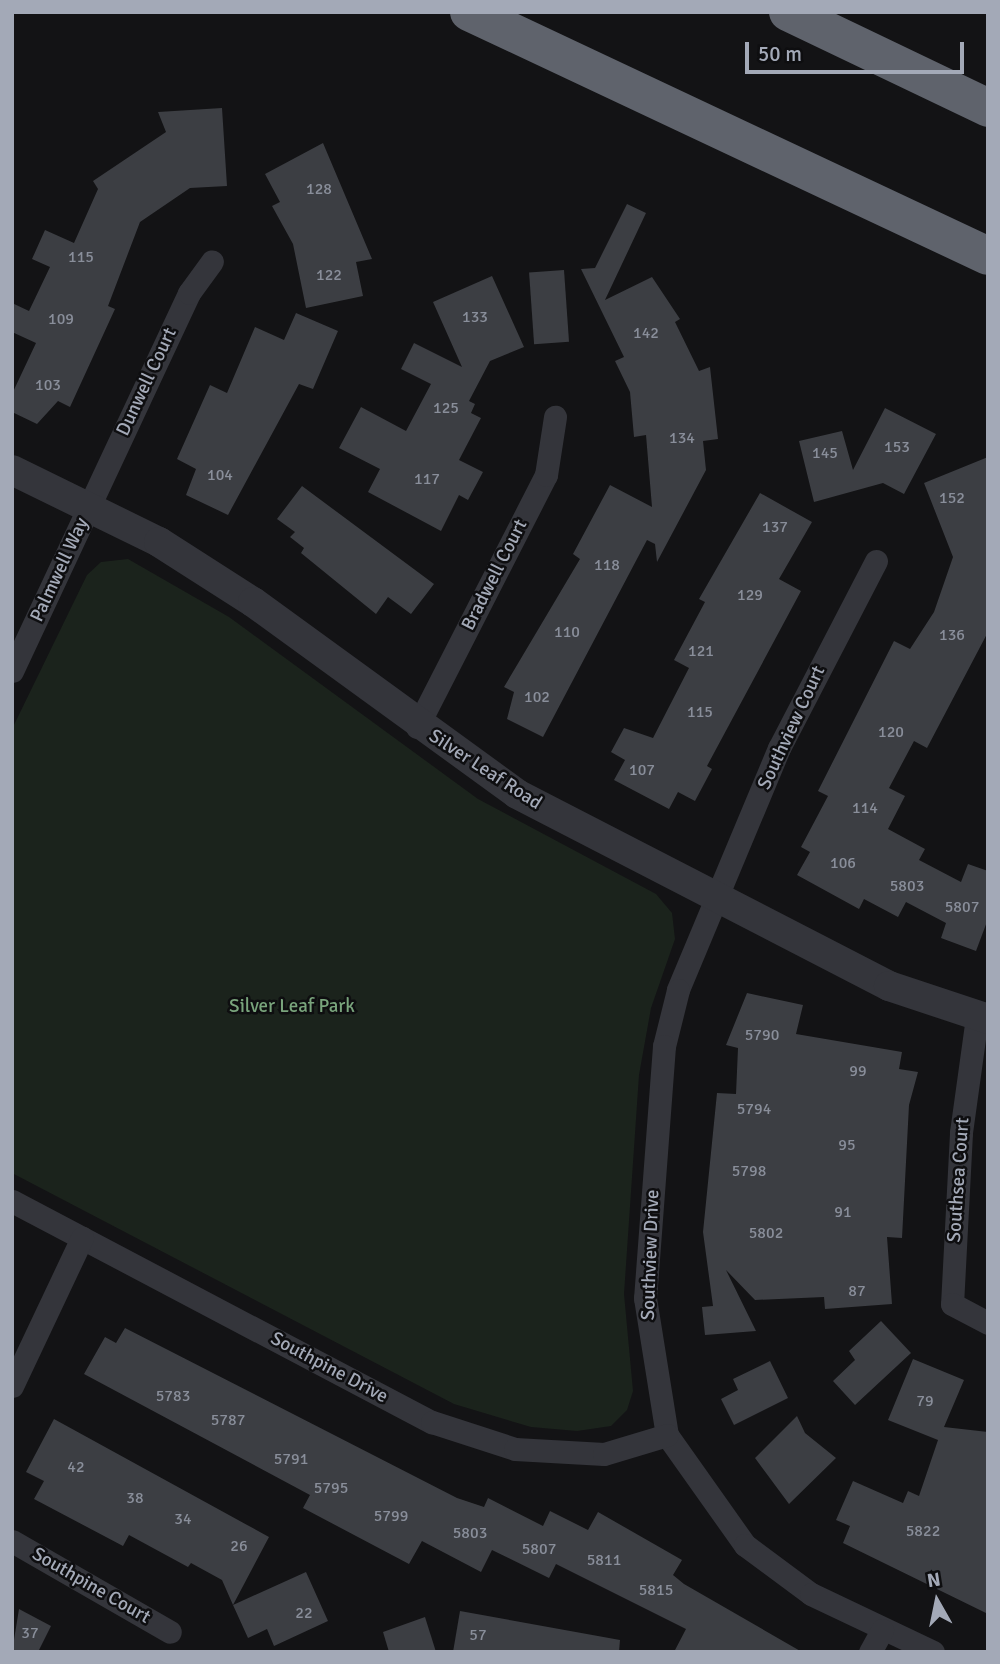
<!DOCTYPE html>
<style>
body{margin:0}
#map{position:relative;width:1000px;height:1664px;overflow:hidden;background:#131315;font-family:Signika,sans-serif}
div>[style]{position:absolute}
.green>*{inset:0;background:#1b231c}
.building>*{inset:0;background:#3c3e43;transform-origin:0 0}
.minor>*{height:23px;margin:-11.5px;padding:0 11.5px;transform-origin:11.5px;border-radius:11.5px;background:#34353b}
.tertiary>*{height:30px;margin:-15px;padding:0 15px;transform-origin:15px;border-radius:15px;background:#34353b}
.motorway>*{height:38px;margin:-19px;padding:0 19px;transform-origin:19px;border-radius:19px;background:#5f636c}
span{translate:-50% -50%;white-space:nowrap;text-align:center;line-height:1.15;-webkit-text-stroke:5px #0e0e10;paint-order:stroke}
.number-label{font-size:16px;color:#898e9a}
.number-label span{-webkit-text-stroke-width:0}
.street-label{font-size:19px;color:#a3a9b7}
.park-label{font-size:19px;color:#79a47c}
.frame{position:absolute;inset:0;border:14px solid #a3a9b7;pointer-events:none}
.north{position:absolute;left:902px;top:1566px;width:70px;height:70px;-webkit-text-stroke:5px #0e0e10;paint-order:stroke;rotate:351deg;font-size:19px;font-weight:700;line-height:28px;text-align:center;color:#a3a9b7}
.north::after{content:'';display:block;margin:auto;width:24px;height:32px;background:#a3a9b7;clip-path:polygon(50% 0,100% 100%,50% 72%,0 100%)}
.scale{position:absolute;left:745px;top:42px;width:219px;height:32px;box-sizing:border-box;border:4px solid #a3a9b7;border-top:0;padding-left:9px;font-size:21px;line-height:24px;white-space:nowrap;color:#a3a9b7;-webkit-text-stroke:5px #0e0e10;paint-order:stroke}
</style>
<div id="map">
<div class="green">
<i style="clip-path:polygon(128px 559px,229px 617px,478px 799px,656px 894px,672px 913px,675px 939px,651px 1008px,639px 1075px,624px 1294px,633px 1391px,627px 1410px,611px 1426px,577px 1431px,531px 1427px,454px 1404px,12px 1173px,12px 729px,87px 575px,101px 562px)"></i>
</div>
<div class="building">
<i style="clip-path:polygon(222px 108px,227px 186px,190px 188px,140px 222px,108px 306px,115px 309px,70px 407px,58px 401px,37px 424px,12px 412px,12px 394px,36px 343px,12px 332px,12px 303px,29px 311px,50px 267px,32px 259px,45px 230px,74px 243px,98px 189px,93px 181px,166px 132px,158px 112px)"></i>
<i style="clip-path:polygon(323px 143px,372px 259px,356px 262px,363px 296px,306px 308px,293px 244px,272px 206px,280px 202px,265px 174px)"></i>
<i style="clip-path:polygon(627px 204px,646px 213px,605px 300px,652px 277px,680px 319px,675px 322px,699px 371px,710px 367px,718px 439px,703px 441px,706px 470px,657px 562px,655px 544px,647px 540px,543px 737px,507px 719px,514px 692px,504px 687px,580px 559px,573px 554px,610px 485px,652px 507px,646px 435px,634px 437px,630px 392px,615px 361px,624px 357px,581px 269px,595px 268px)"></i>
<i style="left:564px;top:270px;width:72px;height:35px;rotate:86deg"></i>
<i style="clip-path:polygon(492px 276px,524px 347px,490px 361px,469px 401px,475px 404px,471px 413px,481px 418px,459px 460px,483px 472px,468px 500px,459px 495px,441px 531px,368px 492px,380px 469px,339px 448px,361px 407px,406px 431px,431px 384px,401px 369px,414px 343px,462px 367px,433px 302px)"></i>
<i style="clip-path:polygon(296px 313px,338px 331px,313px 389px,299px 384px,228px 515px,186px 495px,196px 469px,177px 459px,210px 385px,227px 393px,255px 327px,284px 340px)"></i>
<i style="clip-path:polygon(885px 408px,936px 434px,904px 494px,883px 483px,814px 502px,799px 441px,842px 431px,853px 470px)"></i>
<i style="clip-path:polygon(988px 457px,988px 632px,927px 748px,914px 741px,889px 788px,905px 796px,888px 829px,925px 849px,919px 860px,961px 882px,968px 864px,988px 871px,988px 919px,976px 951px,941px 938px,946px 923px,906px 902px,898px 917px,864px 899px,859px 909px,797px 875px,810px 852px,801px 847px,828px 796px,818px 791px,894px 641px,910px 649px,934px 612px,953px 557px,924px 483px)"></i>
<i style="clip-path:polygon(302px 486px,434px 584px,411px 614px,388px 597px,376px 614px,301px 553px,304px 548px,290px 537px,295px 532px,277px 519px)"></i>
<i style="clip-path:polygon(760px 493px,812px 522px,779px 579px,801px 591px,707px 766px,712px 769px,695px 801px,678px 792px,669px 809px,614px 780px,625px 760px,611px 752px,624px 728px,653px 738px,689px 668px,674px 660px,705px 602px,699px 599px)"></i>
<i style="clip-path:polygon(747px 993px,803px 1005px,796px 1034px,902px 1052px,899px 1069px,918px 1072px,909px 1105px,902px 1238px,887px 1237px,892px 1304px,825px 1309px,824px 1297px,755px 1300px,726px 1270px,756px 1331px,705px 1335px,702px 1307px,713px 1306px,703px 1232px,717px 1093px,736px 1094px,738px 1048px,726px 1045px)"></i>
<i style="clip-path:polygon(881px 1321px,911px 1353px,855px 1405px,833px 1381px,855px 1360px,849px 1351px)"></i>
<i style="clip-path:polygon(125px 1328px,457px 1498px,484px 1507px,488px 1498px,543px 1526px,550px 1511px,588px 1530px,598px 1512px,682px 1560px,673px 1575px,684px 1584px,802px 1652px,674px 1652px,686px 1629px,556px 1564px,549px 1578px,492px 1550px,481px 1572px,422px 1541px,409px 1564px,303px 1508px,310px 1495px,84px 1374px,105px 1337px,116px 1343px)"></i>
<i style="clip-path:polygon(913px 1359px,964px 1380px,944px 1427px,988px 1432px,988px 1614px,843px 1543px,850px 1526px,836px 1520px,853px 1481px,903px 1503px,908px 1491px,919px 1496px,938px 1440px,888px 1420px)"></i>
<i style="clip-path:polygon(770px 1361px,788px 1398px,734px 1425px,721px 1399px,738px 1390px,733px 1379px)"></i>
<i style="clip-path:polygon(797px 1416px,805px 1433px,836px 1458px,789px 1504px,755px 1458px)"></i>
<i style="clip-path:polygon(54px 1419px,269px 1537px,233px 1605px,222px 1580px,191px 1563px,188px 1567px,129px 1535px,123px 1546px,34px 1499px,44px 1481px,26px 1472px)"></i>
<i style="clip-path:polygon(306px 1572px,328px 1621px,274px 1646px,267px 1629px,248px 1638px,233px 1605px)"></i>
<i style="clip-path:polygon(19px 1609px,51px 1626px,38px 1652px,12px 1652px)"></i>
<i style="clip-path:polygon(460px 1611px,620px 1640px,619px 1652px,453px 1652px)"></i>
<i style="clip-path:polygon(425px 1617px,436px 1652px,389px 1652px,383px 1632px)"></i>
</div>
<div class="minor">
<i style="left:876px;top:561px;width:211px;rotate:117.4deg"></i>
<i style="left:779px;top:748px;width:262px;rotate:112.7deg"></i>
<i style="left:678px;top:990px;width:58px;rotate:104deg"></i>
<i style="left:664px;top:1046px;width:253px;rotate:94.3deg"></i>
<i style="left:645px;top:1298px;width:139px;rotate:80.9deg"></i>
<i style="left:667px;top:1435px;width:135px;rotate:54.7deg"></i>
<i style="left:745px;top:1545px;width:82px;rotate:36.6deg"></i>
<i style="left:811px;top:1594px;width:135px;rotate:25.4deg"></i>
<i style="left:12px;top:671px;width:417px;rotate:-64.9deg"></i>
<i style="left:189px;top:293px;width:39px;rotate:-54deg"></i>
<i style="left:417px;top:727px;width:283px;rotate:-62.9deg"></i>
<i style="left:546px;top:475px;width:59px;rotate:-81.2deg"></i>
<i style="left:977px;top:1017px;width:117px;rotate:97.9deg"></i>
<i style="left:961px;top:1133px;width:171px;rotate:93deg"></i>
<i style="left:952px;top:1304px;width:41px;rotate:27.8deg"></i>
<i style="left:12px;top:1201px;width:475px;rotate:27.8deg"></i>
<i style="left:432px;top:1422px;width:87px;rotate:18deg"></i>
<i style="left:515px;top:1449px;width:89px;rotate:3.2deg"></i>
<i style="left:604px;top:1454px;width:66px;rotate:-16.8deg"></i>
<i style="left:12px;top:1386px;width:164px;rotate:-64.7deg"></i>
<i style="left:12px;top:1541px;width:182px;rotate:29.9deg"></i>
<i style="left:870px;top:1652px;width:25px;rotate:-61deg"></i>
</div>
<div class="tertiary">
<i style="left:12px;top:470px;width:164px;rotate:26.1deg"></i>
<i style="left:159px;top:542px;width:112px;rotate:32.6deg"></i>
<i style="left:253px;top:602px;width:326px;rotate:36deg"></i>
<i style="left:517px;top:794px;width:419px;rotate:27.3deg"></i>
<i style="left:889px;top:986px;width:104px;rotate:18.4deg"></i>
</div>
<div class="motorway">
<i style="left:469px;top:12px;width:573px;rotate:25.18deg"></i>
<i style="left:788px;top:12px;width:222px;rotate:25.6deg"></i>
</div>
<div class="number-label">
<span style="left:319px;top:189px">128</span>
<span style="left:81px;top:257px">115</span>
<span style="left:329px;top:275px">122</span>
<span style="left:475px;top:317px">133</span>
<span style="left:61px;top:319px">109</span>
<span style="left:646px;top:333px">142</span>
<span style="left:48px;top:385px">103</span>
<span style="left:446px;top:408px">125</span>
<span style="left:682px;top:438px">134</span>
<span style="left:897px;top:447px">153</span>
<span style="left:825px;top:453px">145</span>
<span style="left:220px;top:475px">104</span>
<span style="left:427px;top:479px">117</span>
<span style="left:952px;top:498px">152</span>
<span style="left:775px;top:527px">137</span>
<span style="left:607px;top:565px">118</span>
<span style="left:750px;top:595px">129</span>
<span style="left:567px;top:632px">110</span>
<span style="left:952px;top:635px">136</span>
<span style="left:701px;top:651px">121</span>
<span style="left:537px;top:697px">102</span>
<span style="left:700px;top:712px">115</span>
<span style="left:891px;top:732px">120</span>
<span style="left:642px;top:770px">107</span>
<span style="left:865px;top:808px">114</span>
<span style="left:843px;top:863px">106</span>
<span style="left:907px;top:886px">5803</span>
<span style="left:962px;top:907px">5807</span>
<span style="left:762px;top:1035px">5790</span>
<span style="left:858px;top:1071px">99</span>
<span style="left:754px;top:1109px">5794</span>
<span style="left:847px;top:1145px">95</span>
<span style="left:749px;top:1171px">5798</span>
<span style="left:843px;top:1212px">91</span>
<span style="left:766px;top:1233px">5802</span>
<span style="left:857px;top:1291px">87</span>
<span style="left:173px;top:1396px">5783</span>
<span style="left:925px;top:1401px">79</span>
<span style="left:228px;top:1420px">5787</span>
<span style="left:291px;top:1459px">5791</span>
<span style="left:76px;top:1467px">42</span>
<span style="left:331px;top:1488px">5795</span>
<span style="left:135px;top:1498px">38</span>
<span style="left:391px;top:1516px">5799</span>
<span style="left:183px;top:1519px">34</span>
<span style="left:923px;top:1531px">5822</span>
<span style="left:470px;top:1533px">5803</span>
<span style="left:239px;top:1546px">26</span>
<span style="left:539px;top:1549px">5807</span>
<span style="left:604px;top:1560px">5811</span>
<span style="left:656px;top:1590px">5815</span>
<span style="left:304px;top:1613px">22</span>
<span style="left:30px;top:1633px">37</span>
<span style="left:478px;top:1635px">57</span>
</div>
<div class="street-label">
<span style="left:147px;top:382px;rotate:-65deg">Dunwell Court</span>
<span style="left:60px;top:570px;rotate:-65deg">Palmwell Way</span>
<span style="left:495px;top:575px;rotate:-63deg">Bradwell Court</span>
<span style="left:792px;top:728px;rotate:-65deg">Southview Court</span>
<span style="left:485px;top:770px;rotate:33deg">Silver Leaf Road</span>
<span style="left:959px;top:1180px;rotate:-86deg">Southsea Court</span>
<span style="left:651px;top:1255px;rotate:-88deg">Southview Drive</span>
<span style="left:329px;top:1368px;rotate:28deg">Southpine Drive</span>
<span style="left:91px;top:1586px;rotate:30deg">Southpine Court</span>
</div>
<div class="park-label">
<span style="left:292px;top:1007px">Silver Leaf Park</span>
</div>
<div class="frame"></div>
<div class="north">N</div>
<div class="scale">50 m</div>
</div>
